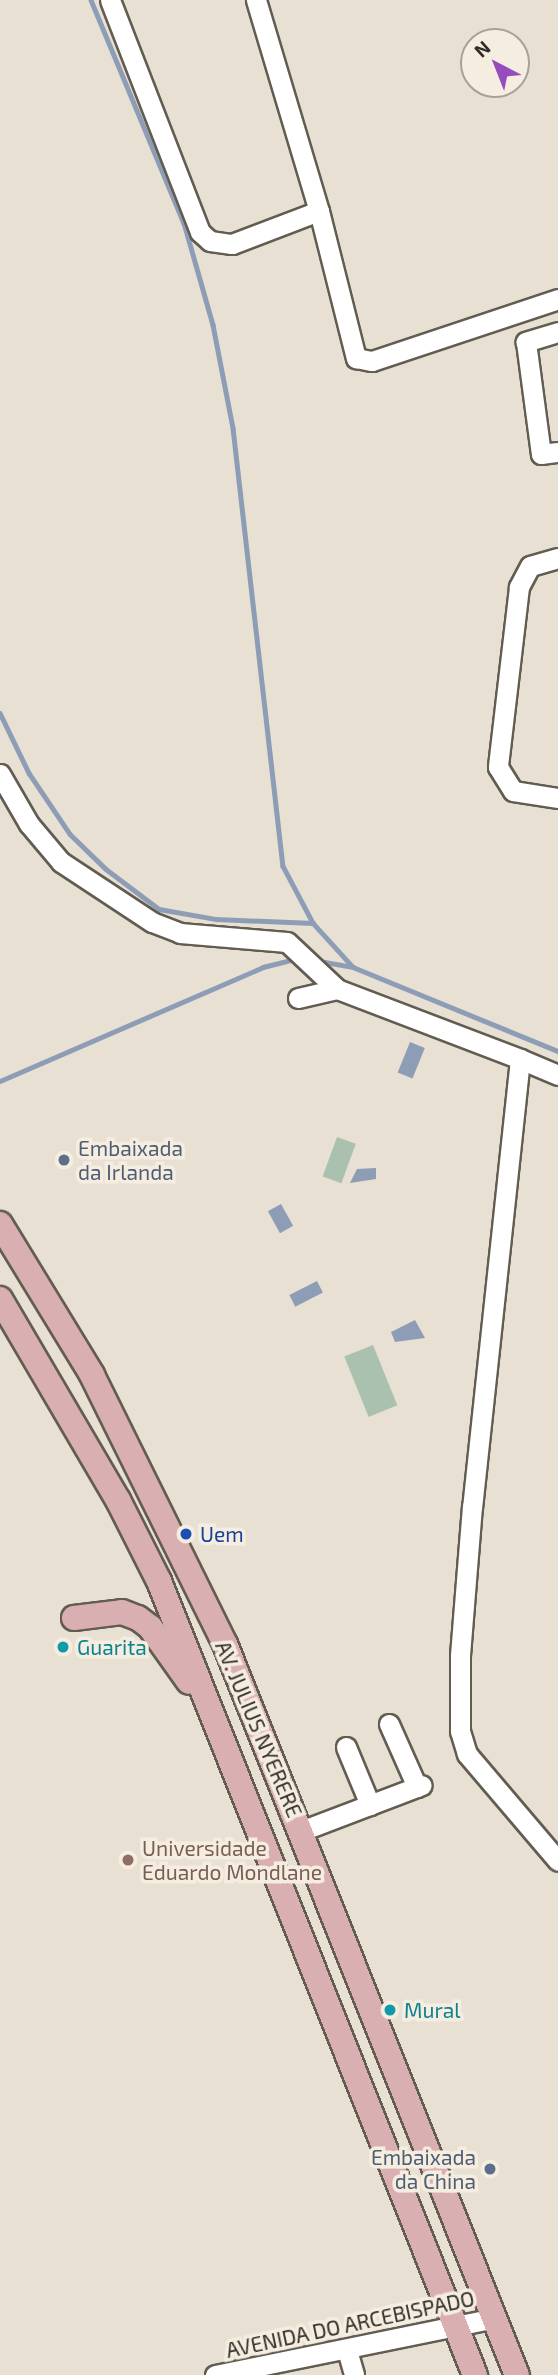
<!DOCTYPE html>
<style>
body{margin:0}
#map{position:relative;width:558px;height:2375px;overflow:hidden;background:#e8e0d3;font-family:"Exo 2",sans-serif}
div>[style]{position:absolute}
.green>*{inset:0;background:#abc1af;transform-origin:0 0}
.water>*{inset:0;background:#8e9db6;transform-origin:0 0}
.stream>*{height:4.5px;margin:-2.25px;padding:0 2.25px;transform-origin:2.25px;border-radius:2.25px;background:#8e9db6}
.roads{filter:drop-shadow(2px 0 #625c51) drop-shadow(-2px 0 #625c51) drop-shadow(0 2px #625c51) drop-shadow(0 -2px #625c51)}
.minor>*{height:19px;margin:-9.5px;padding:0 9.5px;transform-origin:9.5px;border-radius:9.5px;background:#fff}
.major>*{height:24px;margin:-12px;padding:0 12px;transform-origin:12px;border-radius:12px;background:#daafb2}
.dots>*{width:19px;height:19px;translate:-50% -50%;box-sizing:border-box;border:4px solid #f5ede0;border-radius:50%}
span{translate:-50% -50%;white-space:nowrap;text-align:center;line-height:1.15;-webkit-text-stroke:7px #f5ede0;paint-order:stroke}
.service-label{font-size:21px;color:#4e5e75}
.left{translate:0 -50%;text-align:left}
.right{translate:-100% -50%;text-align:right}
.transit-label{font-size:21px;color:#164399}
.culture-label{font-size:21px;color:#0d838f}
.street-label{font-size:21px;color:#312e29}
.education-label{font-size:21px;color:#785e54}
.north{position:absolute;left:460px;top:28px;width:70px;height:70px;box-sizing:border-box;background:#f5ede0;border:2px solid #a7a197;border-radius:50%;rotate:318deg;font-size:19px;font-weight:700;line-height:28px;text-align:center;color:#312e29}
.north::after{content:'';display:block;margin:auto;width:24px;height:32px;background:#974cbe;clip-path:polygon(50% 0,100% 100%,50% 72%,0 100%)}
</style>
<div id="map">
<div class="green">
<i style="left:337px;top:1137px;width:20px;height:42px;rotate:20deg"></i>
<i style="left:373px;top:1345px;width:65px;height:31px;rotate:68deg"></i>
</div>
<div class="water">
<i style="left:410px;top:1042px;width:16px;height:33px;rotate:22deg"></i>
<i style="clip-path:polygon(376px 1168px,376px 1179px,350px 1183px,357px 1169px)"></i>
<i style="left:281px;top:1204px;width:25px;height:15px;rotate:61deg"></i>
<i style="left:317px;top:1281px;width:13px;height:31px;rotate:63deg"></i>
<i style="clip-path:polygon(415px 1320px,425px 1338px,395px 1342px,391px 1332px)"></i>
</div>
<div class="stream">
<i style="left:91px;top:0;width:242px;rotate:67.4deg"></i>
<i style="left:184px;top:223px;width:106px;rotate:74.1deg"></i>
<i style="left:213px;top:325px;width:105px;rotate:79deg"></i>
<i style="left:233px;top:428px;width:441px;rotate:83.5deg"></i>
<i style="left:283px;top:866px;width:64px;rotate:62.2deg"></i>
<i style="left:313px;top:923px;width:59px;rotate:47.7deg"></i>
<i style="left:0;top:713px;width:67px;rotate:64.2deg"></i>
<i style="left:29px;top:773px;width:73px;rotate:56.1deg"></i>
<i style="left:70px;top:834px;width:50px;rotate:44.2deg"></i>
<i style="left:106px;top:869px;width:66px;rotate:37deg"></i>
<i style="left:159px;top:909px;width:58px;rotate:10deg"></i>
<i style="left:216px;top:919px;width:97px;rotate:2.4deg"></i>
<i style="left:319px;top:961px;width:35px;rotate:10deg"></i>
<i style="left:353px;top:967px;width:222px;rotate:22.3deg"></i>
<i style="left:0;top:1081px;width:287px;rotate:-23.4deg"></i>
<i style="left:263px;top:967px;width:34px;rotate:-14deg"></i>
</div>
<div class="roads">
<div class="minor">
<i style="left:110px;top:0;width:249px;rotate:68.8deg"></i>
<i style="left:200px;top:232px;width:13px;rotate:42deg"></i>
<i style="left:210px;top:241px;width:22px;rotate:8deg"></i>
<i style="left:232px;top:244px;width:93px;rotate:-20.8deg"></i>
<i style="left:256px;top:0;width:220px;rotate:73.4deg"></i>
<i style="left:319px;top:211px;width:152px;rotate:75.9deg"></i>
<i style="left:356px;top:358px;width:16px;rotate:11deg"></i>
<i style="left:372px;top:361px;width:196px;rotate:-18.4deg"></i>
<i style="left:558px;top:332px;width:34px;rotate:163deg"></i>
<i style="left:526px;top:342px;width:113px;rotate:82.4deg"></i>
<i style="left:541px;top:454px;width:17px;rotate:-7deg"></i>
<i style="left:558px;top:558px;width:29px;rotate:164deg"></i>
<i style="left:530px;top:566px;width:24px;rotate:118deg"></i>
<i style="left:519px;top:587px;width:181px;rotate:96.7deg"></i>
<i style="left:498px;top:767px;width:28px;rotate:58deg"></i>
<i style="left:513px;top:791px;width:46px;rotate:8.8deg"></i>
<i style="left:0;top:774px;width:58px;rotate:59.9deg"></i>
<i style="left:29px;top:824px;width:50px;rotate:49.9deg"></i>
<i style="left:61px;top:862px;width:109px;rotate:33.4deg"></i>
<i style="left:152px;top:922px;width:30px;rotate:21deg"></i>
<i style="left:180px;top:933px;width:107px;rotate:4.8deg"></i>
<i style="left:287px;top:942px;width:69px;rotate:43.2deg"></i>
<i style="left:298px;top:998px;width:40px;rotate:-13deg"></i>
<i style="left:337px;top:989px;width:196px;rotate:20.9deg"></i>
<i style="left:558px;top:1075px;width:41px;rotate:-157.2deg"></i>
<i style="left:520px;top:1059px;width:450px;rotate:96.1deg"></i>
<i style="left:472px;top:1506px;width:150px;rotate:94.6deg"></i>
<i style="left:460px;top:1656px;width:75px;rotate:90deg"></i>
<i style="left:460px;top:1731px;width:24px;rotate:73deg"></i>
<i style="left:467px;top:1754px;width:140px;rotate:49.6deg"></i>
<i style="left:389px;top:1724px;width:69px;rotate:66deg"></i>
<i style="left:346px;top:1747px;width:63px;rotate:67.5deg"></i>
<i style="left:301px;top:1831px;width:129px;rotate:-20.8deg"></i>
<i style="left:347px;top:2350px;width:26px;rotate:74deg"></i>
<i style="left:215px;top:2375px;width:285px;rotate:-11.5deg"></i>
</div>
<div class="major">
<i style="left:0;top:1224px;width:177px;rotate:58.6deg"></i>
<i style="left:92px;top:1375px;width:300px;rotate:63.7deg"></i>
<i style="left:225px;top:1644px;width:787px;rotate:68.23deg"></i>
<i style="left:0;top:1299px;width:233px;rotate:59.6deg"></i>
<i style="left:118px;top:1500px;width:91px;rotate:63.2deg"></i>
<i style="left:159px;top:1581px;width:855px;rotate:68.3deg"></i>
<i style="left:74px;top:1618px;width:48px;rotate:-7.1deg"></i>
<i style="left:122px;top:1612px;width:17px;rotate:21deg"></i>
<i style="left:138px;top:1618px;width:15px;rotate:37deg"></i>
<i style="left:150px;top:1627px;width:67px;rotate:54.7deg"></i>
</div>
</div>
<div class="dots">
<i style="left:64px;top:1160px;background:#5c6f8a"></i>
<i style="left:186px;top:1534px;background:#1a4fb4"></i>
<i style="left:63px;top:1647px;background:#0f9aa8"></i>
<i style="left:128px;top:1860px;background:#8d6e63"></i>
<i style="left:390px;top:2010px;background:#0f9aa8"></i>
<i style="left:490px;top:2169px;background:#5c6f8a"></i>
</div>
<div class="service-label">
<span class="left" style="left:78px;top:1160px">Embaixada<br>da Irlanda</span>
<span class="right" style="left:476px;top:2169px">Embaixada<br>da China</span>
</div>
<div class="transit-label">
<span class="left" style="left:200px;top:1534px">Uem</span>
</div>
<div class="culture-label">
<span class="left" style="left:77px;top:1647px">Guarita</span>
<span class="left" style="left:404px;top:2010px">Mural</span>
</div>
<div class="street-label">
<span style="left:259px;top:1729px;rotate:67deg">AV. JULIUS NYERERE</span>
<span style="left:350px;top:2324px;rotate:-12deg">AVENIDA DO ARCEBISPADO</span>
</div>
<div class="education-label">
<span class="left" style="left:142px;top:1860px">Universidade<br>Eduardo Mondlane</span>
</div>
<div class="north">N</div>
</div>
